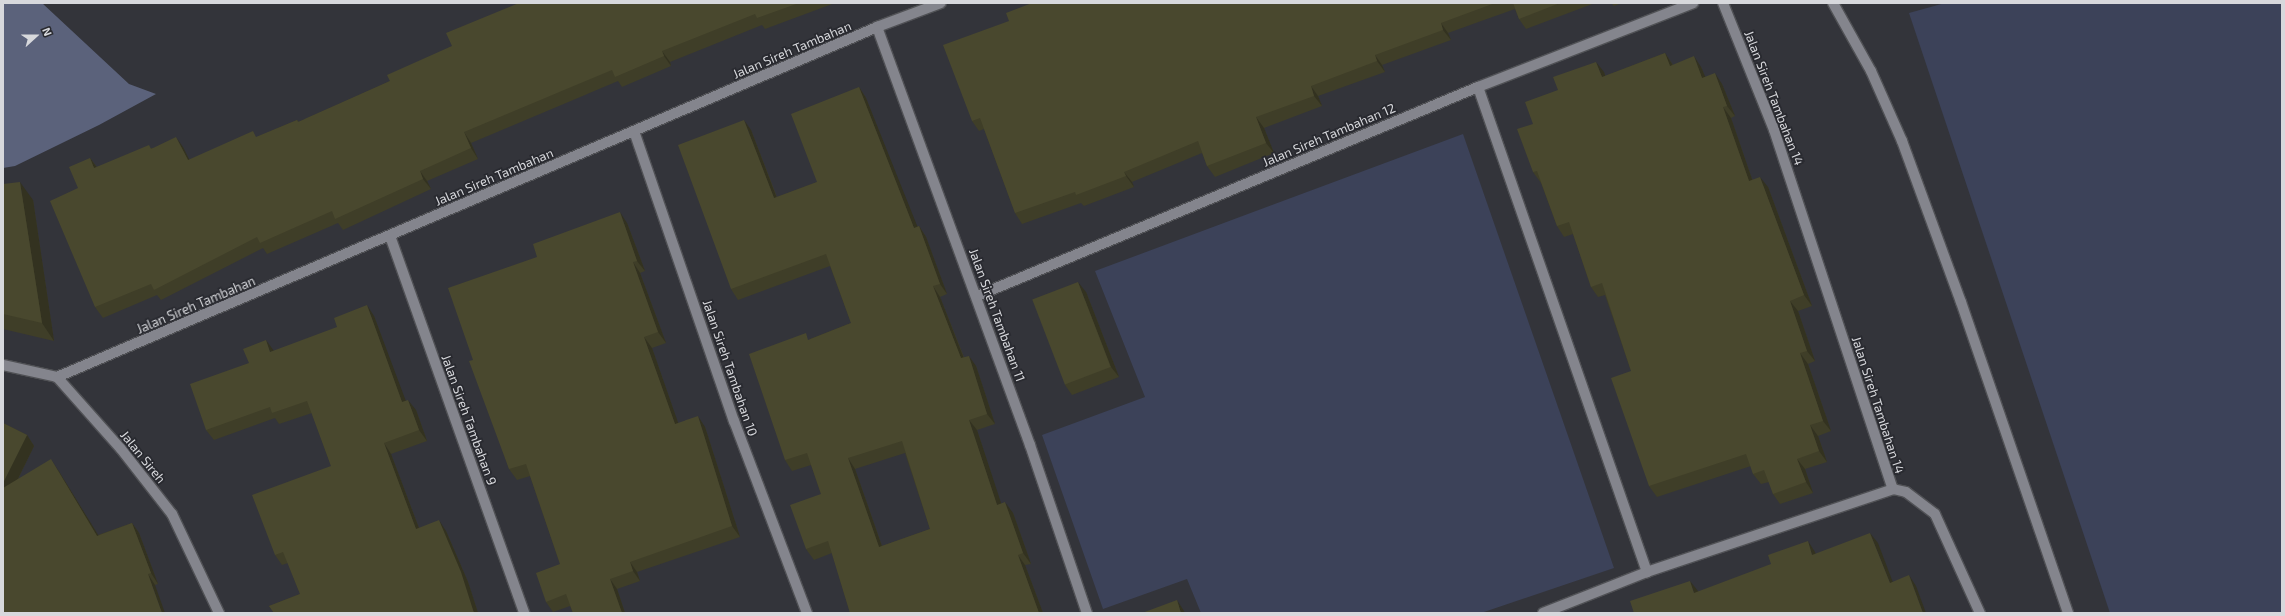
<!DOCTYPE html>
<style>
body{margin:0}
#map{position:relative;width:2285px;height:616px;overflow:hidden;background:#33343a;font-family:"Exo 2",sans-serif}
div>[style]{position:absolute}
.green>*{inset:0;background:#3c4259}
.water>*{inset:0;background:#5b627b}
.roads{filter:drop-shadow(1px 0 #505155) drop-shadow(-1px 0 #505155) drop-shadow(0 1px #505155) drop-shadow(0 -1px #505155)}
.street>*{height:10px;margin:-5px;padding:0 5px;transform-origin:5px;border-radius:5px;background:#84858d}
.wall>*{inset:0;background:#3f3e28}
.shaded-wall>*{inset:0;background:#333220}
.building>*{inset:0;background:#49482e;transform-origin:0 0}
span{translate:-50% -50%;white-space:nowrap;text-align:center;line-height:1.15;-webkit-text-stroke:3.5px #292a30;paint-order:stroke}
.street-label{font-size:13px;color:#d7d8dc}
.frame{position:absolute;inset:0;border:4px solid #d7d8dc;pointer-events:none}
.north{position:absolute;left:16px;top:16px;width:40px;height:40px;-webkit-text-stroke:3px #292a30;paint-order:stroke;rotate:69deg;font-size:11px;font-weight:700;line-height:16px;text-align:center;color:#d7d8dc}
.north::after{content:'';display:block;margin:auto;width:14px;height:18px;background:#d7d8dc;clip-path:polygon(50% 0,100% 100%,50% 72%,0 100%)}
</style>
<div id="map">
<div class="green">
<i style="clip-path:polygon(1945px 3px,2282px 3px,2282px 613px,2110px 613px,1909px 13px)"></i>
<i style="clip-path:polygon(1463px 134px,1614px 568px,1481px 613px,1201px 613px,1187px 579px,1103px 609px,1042px 435px,1145px 397px,1095px 271px)"></i>
</div>
<div class="water">
<i style="clip-path:polygon(3px 3px,42px 3px,129px 84px,156px 94px,99px 125px,15px 166px,3px 168px)"></i>
</div>
<div class="roads">
<div class="street">
<i style="left:1723px;top:3px;width:137px;rotate:68.1deg"></i>
<i style="left:1774px;top:130px;width:378px;rotate:71.7deg"></i>
<i style="left:1833px;top:3px;width:78px;rotate:60.8deg"></i>
<i style="left:1871px;top:71px;width:77px;rotate:66.1deg"></i>
<i style="left:1902px;top:141px;width:171px;rotate:69.9deg"></i>
<i style="left:1961px;top:302px;width:329px;rotate:71deg"></i>
<i style="left:877px;top:27px;width:445px;rotate:69.9deg"></i>
<i style="left:1030px;top:445px;width:177px;rotate:71.3deg"></i>
<i style="left:1478px;top:87px;width:514px;rotate:70.79deg"></i>
<i style="left:634px;top:131px;width:307px;rotate:71deg"></i>
<i style="left:734px;top:421px;width:205px;rotate:69.2deg"></i>
<i style="left:390px;top:236px;width:400px;rotate:70.4deg"></i>
<i style="left:977px;top:296px;width:543px;rotate:-22.64deg"></i>
<i style="left:1478px;top:87px;width:231px;rotate:-21.3deg"></i>
<i style="left:3px;top:365px;width:55px;rotate:12.5deg"></i>
<i style="left:57px;top:377px;width:96px;rotate:48.4deg"></i>
<i style="left:121px;top:449px;width:83px;rotate:51.9deg"></i>
<i style="left:172px;top:514px;width:110px;rotate:64.6deg"></i>
<i style="left:57px;top:377px;width:892px;rotate:-23.11deg"></i>
<i style="left:877px;top:27px;width:68px;rotate:-20.6deg"></i>
<i style="left:1893px;top:489px;width:13px;rotate:13deg"></i>
<i style="left:1906px;top:492px;width:36px;rotate:37deg"></i>
<i style="left:1935px;top:514px;width:109px;rotate:65.6deg"></i>
<i style="left:1543px;top:613px;width:112px;rotate:-21.5deg"></i>
<i style="left:1647px;top:572px;width:260px;rotate:-18.6deg"></i>
</div>
</div>
<div class="wall">
<i style="clip-path:polygon(519px 3px,835px 3px,765px 29px,762px 25px,670px 62px,671px 66px,622px 87px,618px 81px,471px 143px,478px 159px,427px 181px,431px 189px,343px 230px,338px 223px,267px 254px,263px 248px,161px 300px,157px 295px,103px 318px,95px 307px,78px 188px,90px 158px,97px 167px,152px 148px,183px 147px,189px 160px,257px 137px,297px 120px,299px 122px,390px 81px,452px 46px)"></i>
<i style="clip-path:polygon(1032px 3px,1595px 3px,1526px 29px,1519px 19px,1515px 9px,1448px 33px,1451px 40px,1382px 65px,1385px 72px,1318px 96px,1322px 106px,1264px 128px,1274px 153px,1215px 177px,1207px 166px,1202px 153px,1132px 182px,1134px 187px,1084px 206px,1081px 203px,1022px 224px,1015px 213px,984px 129px,979px 131px,972px 121px,1009px 21px)"></i>
<i style="clip-path:polygon(1611px 3px,1622px 3px,1614px 6px)"></i>
<i style="clip-path:polygon(1665px 53px,1673px 65px,1701px 67px,1705px 77px,1722px 84px,1735px 116px,1731px 118px,1752px 179px,1768px 187px,1812px 306px,1798px 311px,1815px 361px,1808px 364px,1831px 431px,1818px 436px,1827px 462px,1805px 469px,1813px 493px,1780px 504px,1773px 494px,1769px 482px,1761px 484px,1753px 474px,1751px 466px,1657px 497px,1649px 486px,1631px 371px,1605px 295px,1598px 297px,1591px 287px,1573px 234px,1564px 237px,1557px 226px,1541px 183px,1533px 172px,1533px 124px,1558px 90px,1604px 72px,1605px 76px)"></i>
<i style="clip-path:polygon(evenodd,859px 87px,866px 98px,917px 227px,919px 226px,926px 237px,947px 294px,940px 297px,964px 357px,976px 366px,995px 424px,977px 430px,1001px 504px,1013px 513px,1031px 564px,1025px 565px,1043px 613px,850px 613px,832px 553px,814px 560px,806px 549px,821px 494px,811px 465px,792px 471px,785px 460px,810px 339px,851px 323px,830px 266px,738px 300px,731px 289px,751px 130px,777px 197px,817px 182px,859px 87px,905px 453px,930px 529px,882px 546px,855px 469px,905px 453px)"></i>
<i style="clip-path:polygon(3px 184px,33px 200px,54px 341px,3px 329px)"></i>
<i style="clip-path:polygon(627px 223px,645px 271px,640px 273px,666px 343px,652px 348px,678px 423px,705px 427px,740px 537px,637px 572px,640px 581px,617px 589px,625px 613px,573px 613px,570px 606px,553px 612px,546px 602px,560px 564px,530px 476px,517px 480px,509px 469px,473px 360px,537px 257px)"></i>
<i style="clip-path:polygon(1086px 292px,1119px 377px,1072px 395px,1065px 385px)"></i>
<i style="clip-path:polygon(374px 316px,405px 401px,416px 410px,427px 441px,391px 454px,419px 528px,446px 531px,468px 582px,478px 613px,274px 613px,269px 606px,300px 594px,288px 563px,282px 565px,275px 555px,331px 466px,312px 413px,279px 424px,275px 418px,214px 440px,206px 430px,249px 363px,274px 351px)"></i>
<i style="clip-path:polygon(3px 423px,27px 435px,34px 446px,18px 479px,58px 470px,98px 535px,132px 523px,139px 533px,158px 584px,155px 585px,3px 613px)"></i>
</div>
<div class="shaded-wall">
<i style="clip-path:polygon(1441px 23px,1448px 33px,1451px 40px,1443px 30px)"></i>
<i style="clip-path:polygon(662px 51px,670px 62px,671px 66px,664px 56px)"></i>
<i style="clip-path:polygon(1665px 53px,1672px 64px,1677px 76px,1670px 66px)"></i>
<i style="clip-path:polygon(1375px 55px,1382px 65px,1385px 72px,1377px 61px)"></i>
<i style="clip-path:polygon(1694px 56px,1701px 67px,1710px 88px,1702px 78px)"></i>
<i style="clip-path:polygon(1596px 62px,1604px 72px,1609px 88px,1602px 77px)"></i>
<i style="clip-path:polygon(1715px 73px,1722px 84px,1735px 116px,1727px 106px)"></i>
<i style="clip-path:polygon(1311px 86px,1318px 96px,1322px 106px,1314px 96px)"></i>
<i style="clip-path:polygon(859px 87px,866px 98px,922px 238px,914px 228px)"></i>
<i style="clip-path:polygon(1723px 107px,1731px 118px,1756px 191px,1749px 181px)"></i>
<i style="clip-path:polygon(1256px 117px,1264px 128px,1274px 153px,1266px 143px)"></i>
<i style="clip-path:polygon(744px 120px,751px 130px,781px 209px,774px 198px)"></i>
<i style="clip-path:polygon(464px 132px,471px 143px,478px 159px,471px 148px)"></i>
<i style="clip-path:polygon(176px 137px,183px 147px,195px 171px,188px 160px)"></i>
<i style="clip-path:polygon(90px 158px,98px 169px,94px 168px)"></i>
<i style="clip-path:polygon(420px 171px,427px 181px,431px 189px,423px 179px)"></i>
<i style="clip-path:polygon(1124px 172px,1132px 182px,1134px 187px,1126px 176px)"></i>
<i style="clip-path:polygon(1760px 177px,1768px 187px,1812px 306px,1804px 295px)"></i>
<i style="clip-path:polygon(20px 182px,33px 200px,54px 341px,42px 323px)"></i>
<i style="clip-path:polygon(620px 212px,627px 223px,645px 271px,637px 261px)"></i>
<i style="clip-path:polygon(919px 226px,926px 237px,947px 294px,940px 284px)"></i>
<i style="clip-path:polygon(633px 262px,640px 273px,666px 343px,658px 332px)"></i>
<i style="clip-path:polygon(1078px 282px,1086px 292px,1119px 377px,1111px 367px)"></i>
<i style="clip-path:polygon(933px 286px,940px 297px,968px 369px,961px 358px)"></i>
<i style="clip-path:polygon(1790px 301px,1798px 311px,1815px 361px,1807px 351px)"></i>
<i style="clip-path:polygon(367px 305px,374px 316px,410px 412px,402px 402px)"></i>
<i style="clip-path:polygon(644px 337px,652px 348px,682px 434px,675px 424px)"></i>
<i style="clip-path:polygon(266px 340px,274px 351px,270px 352px)"></i>
<i style="clip-path:polygon(1800px 353px,1808px 364px,1831px 431px,1823px 421px)"></i>
<i style="clip-path:polygon(969px 356px,976px 366px,995px 424px,987px 414px)"></i>
<i style="clip-path:polygon(408px 400px,416px 410px,427px 441px,419px 430px)"></i>
<i style="clip-path:polygon(698px 416px,705px 427px,740px 537px,732px 526px)"></i>
<i style="clip-path:polygon(969px 420px,977px 430px,1005px 515px,997px 505px)"></i>
<i style="clip-path:polygon(1810px 425px,1818px 436px,1827px 462px,1819px 451px)"></i>
<i style="clip-path:polygon(27px 435px,34px 446px,7px 501px,3px 496px,3px 483px)"></i>
<i style="clip-path:polygon(384px 443px,391px 454px,423px 539px,416px 529px)"></i>
<i style="clip-path:polygon(848px 458px,855px 469px,886px 558px,879px 547px)"></i>
<i style="clip-path:polygon(51px 459px,58px 470px,105px 546px,97px 536px)"></i>
<i style="clip-path:polygon(1797px 459px,1805px 469px,1813px 493px,1806px 482px)"></i>
<i style="clip-path:polygon(1005px 502px,1013px 513px,1031px 564px,1023px 553px)"></i>
<i style="clip-path:polygon(439px 520px,446px 531px,468px 582px,478px 613px,474px 613px)"></i>
<i style="clip-path:polygon(132px 523px,139px 533px,158px 584px,151px 573px)"></i>
<i style="clip-path:polygon(1870px 533px,1878px 543px,1897px 593px,1890px 583px)"></i>
<i style="clip-path:polygon(1808px 541px,1815px 552px,1820px 565px,1812px 555px)"></i>
<i style="clip-path:polygon(1018px 555px,1025px 565px,1043px 613px,1039px 613px)"></i>
<i style="clip-path:polygon(630px 562px,637px 572px,640px 581px,633px 571px)"></i>
<i style="clip-path:polygon(148px 574px,155px 585px,165px 613px,162px 613px)"></i>
<i style="clip-path:polygon(1909px 575px,1916px 586px,1926px 613px,1923px 613px)"></i>
<i style="clip-path:polygon(610px 579px,617px 589px,625px 613px,622px 613px)"></i>
<i style="clip-path:polygon(1690px 581px,1698px 591px,1702px 604px,1694px 593px)"></i>
<i style="clip-path:polygon(1177px 600px,1184px 611px,1185px 613px,1181px 613px)"></i>
</div>
<div class="building">
<i style="clip-path:polygon(519px 3px,799px 3px,757px 18px,755px 14px,662px 51px,664px 56px,615px 77px,612px 70px,464px 132px,471px 148px,420px 171px,423px 179px,335px 219px,332px 211px,260px 243px,257px 237px,154px 290px,151px 284px,95px 307px,50px 201px,78px 188px,69px 167px,90px 158px,94px 168px,149px 145px,151px 149px,176px 137px,188px 160px,253px 131px,256px 137px,297px 120px,298px 122px,390px 81px,387px 75px,452px 46px,446px 33px)"></i>
<i style="clip-path:polygon(1032px 3px,1495px 3px,1441px 23px,1443px 30px,1375px 55px,1377px 61px,1311px 86px,1314px 96px,1256px 117px,1266px 143px,1207px 166px,1198px 141px,1124px 172px,1126px 176px,1076px 195px,1075px 192px,1015px 213px,980px 118px,972px 121px,943px 45px,1009px 21px,1006px 13px)"></i>
<i style="clip-path:polygon(1513px 3px,1560px 3px,1519px 19px)"></i>
<i style="clip-path:polygon(1665px 53px,1670px 66px,1694px 56px,1702px 78px,1715px 73px,1727px 106px,1723px 107px,1749px 181px,1760px 177px,1804px 295px,1790px 301px,1807px 351px,1800px 353px,1823px 421px,1810px 425px,1819px 451px,1797px 459px,1806px 482px,1773px 494px,1764px 470px,1753px 474px,1746px 454px,1649px 486px,1611px 378px,1631px 371px,1602px 283px,1591px 287px,1569px 222px,1557px 226px,1537px 171px,1533px 172px,1517px 129px,1533px 124px,1525px 102px,1558px 90px,1553px 77px,1596px 62px,1602px 77px)"></i>
<i style="clip-path:polygon(evenodd,859px 87px,914px 228px,919px 226px,940px 284px,933px 286px,961px 358px,969px 356px,987px 414px,969px 420px,997px 505px,1005px 502px,1023px 553px,1018px 555px,1039px 613px,850px 613px,828px 541px,806px 549px,790px 505px,821px 494px,807px 453px,785px 460px,749px 354px,806px 333px,808px 340px,851px 323px,826px 254px,731px 289px,678px 145px,744px 120px,774px 198px,817px 182px,791px 114px,859px 87px,902px 441px,930px 529px,879px 547px,848px 458px,902px 441px)"></i>
<i style="clip-path:polygon(20px 182px,42px 323px,3px 314px,3px 184px)"></i>
<i style="clip-path:polygon(620px 212px,637px 261px,633px 262px,658px 332px,644px 337px,675px 424px,698px 416px,732px 526px,630px 562px,633px 571px,610px 579px,622px 613px,573px 613px,566px 594px,546px 602px,536px 573px,560px 564px,526px 464px,509px 469px,469px 361px,473px 360px,448px 288px,537px 257px,533px 244px)"></i>
<i style="left:1078px;top:282px;width:91px;height:49px;rotate:69deg"></i>
<i style="clip-path:polygon(367px 305px,402px 402px,408px 400px,419px 430px,384px 443px,416px 529px,439px 520px,461px 572px,474px 613px,274px 613px,269px 606px,300px 594px,283px 552px,275px 555px,252px 495px,331px 466px,307px 401px,272px 413px,270px 407px,206px 430px,190px 384px,249px 363px,243px 349px,266px 340px,270px 352px,337px 327px,334px 318px)"></i>
<i style="clip-path:polygon(3px 423px,27px 435px,3px 483px)"></i>
<i style="clip-path:polygon(51px 459px,97px 536px,132px 523px,151px 573px,148px 574px,162px 613px,3px 613px,3px 488px)"></i>
<i style="clip-path:polygon(1870px 533px,1890px 583px,1909px 575px,1923px 613px,1634px 613px,1630px 601px,1690px 581px,1694px 593px,1771px 564px,1768px 555px,1808px 541px,1812px 555px)"></i>
<i style="clip-path:polygon(1177px 600px,1181px 613px,1142px 613px)"></i>
</div>
<div class="street-label">
<span style="left:792px;top:50px;rotate:-23deg">Jalan Sireh Tambahan</span>
<span style="left:1774px;top:98px;rotate:69deg">Jalan Sireh Tambahan 14</span>
<span style="left:1329px;top:135px;rotate:-23deg">Jalan Sireh Tambahan 12</span>
<span style="left:494px;top:177px;rotate:-23deg">Jalan Sireh Tambahan</span>
<span style="left:196px;top:305px;rotate:-23deg">Jalan Sireh Tambahan</span>
<span style="left:997px;top:315px;rotate:70deg">Jalan Sireh Tambahan 11</span>
<span style="left:730px;top:368px;rotate:71deg">Jalan Sireh Tambahan 10</span>
<span style="left:1878px;top:405px;rotate:72deg">Jalan Sireh Tambahan 14</span>
<span style="left:469px;top:420px;rotate:70deg">Jalan Sireh Tambahan 9</span>
<span style="left:143px;top:457px;rotate:51deg">Jalan Sireh</span>
</div>
<div class="frame"></div>
<div class="north">N</div>
</div>
